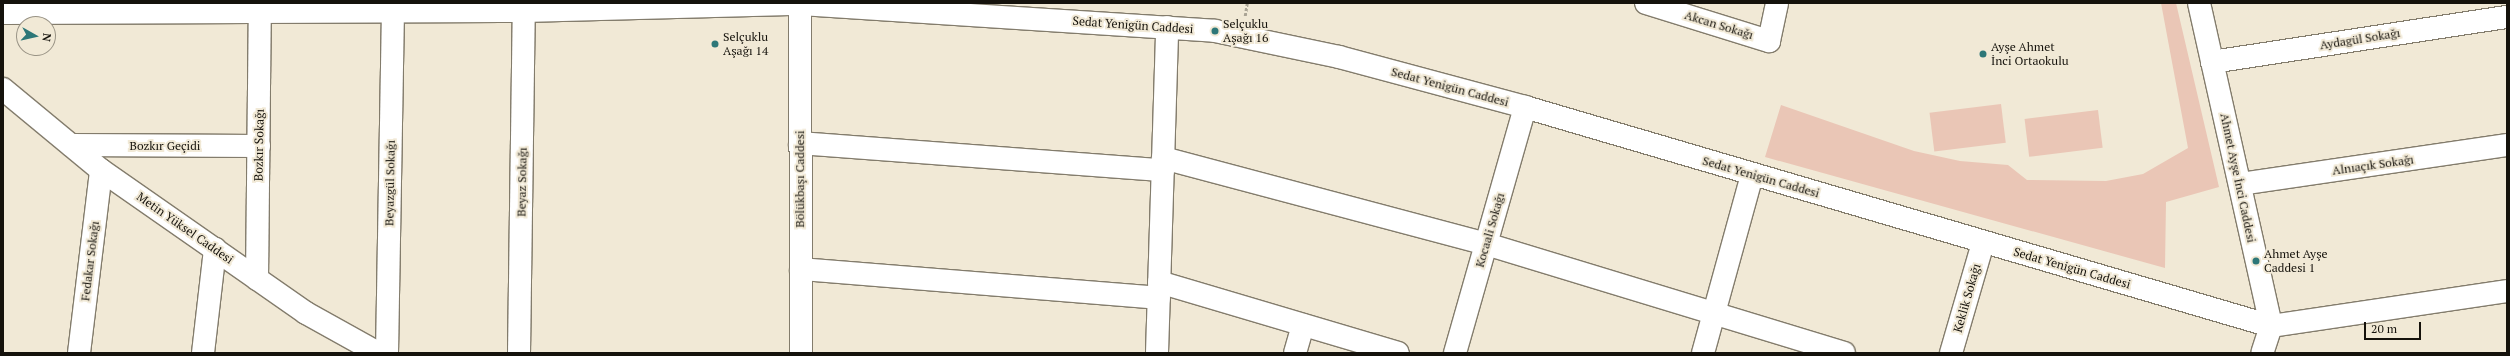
<!DOCTYPE html>
<meta charset="utf-8">
<style>
body{margin:0}
#map{position:relative;width:2510px;height:356px;overflow:hidden;background:#f1e9d6;font-family:"PT Serif",serif}
div>[style]{position:absolute}
.green>*{inset:0;background:#eac6b6;transform-origin:0 0}
.path>*{height:2.5px;margin-top:-1.25px;transform-origin:0;background:repeating-linear-gradient(90deg,#aaa495 0 3px,transparent 0 5px)}
.roads{filter:drop-shadow(1px 0 #837c6c) drop-shadow(-1px 0 #837c6c) drop-shadow(0 1px #837c6c) drop-shadow(0 -1px #837c6c)}
.minor>*{height:22px;margin:-11px;padding:0 11px;transform-origin:11px;border-radius:11px;background:#fff}
.dots>*{width:11px;height:11px;translate:-50% -50%;box-sizing:border-box;border:2px solid #f1e9d6;border-radius:50%}
span{translate:-50% -50%;white-space:nowrap;text-align:center;line-height:1.15;-webkit-text-stroke:4px #f1e9d6;paint-order:stroke}
.poi-label{font-size:12px;color:#15120c}
.left{translate:0 -50%;text-align:left}
.street-label{font-size:12px;color:#15120c}
.frame{position:absolute;inset:0;border:4px solid #15120c;pointer-events:none}
.north{position:absolute;left:16px;top:16px;width:40px;height:40px;box-sizing:border-box;background:#f1e9d6;border:1px solid #999385;border-radius:50%;rotate:98deg;font-size:11px;font-weight:700;line-height:16px;text-align:center;color:#15120c}
.north::after{content:'';display:block;margin:auto;width:14px;height:18px;background:#2d7778;clip-path:polygon(50% 0,100% 100%,50% 72%,0 100%)}
.scale{position:absolute;left:2364px;top:322px;width:57px;height:18px;box-sizing:border-box;border:2px solid #15120c;border-top:0;padding-left:5px;font-size:12px;line-height:14px;white-space:nowrap;color:#15120c;-webkit-text-stroke:3px #f1e9d6;paint-order:stroke}
</style>
<div id="map">
<div class="green">
<i style="clip-path:polygon(2161px 3px,2176px 3px,2219px 187px,2166px 202px,2165px 268px,1765px 157px,1781px 105px,1914px 151px,1960px 161px,2008px 165px,2027px 180px,2106px 181px,2143px 174px,2188px 148px)"></i>
<i style="left:2001px;top:104px;width:39px;height:72px;rotate:83deg"></i>
<i style="left:2098px;top:110px;width:38px;height:74px;rotate:83deg"></i>
</div>
<div class="path">
<i style="left:1245px;top:16px;width:13px;rotate:-81deg"></i>
</div>
<div class="roads">
<div class="minor">
<i style="left:1646px;top:3px;width:129px;rotate:17.2deg"></i>
<i style="left:1769px;top:41px;width:39px;rotate:-78deg"></i>
<i style="left:2199px;top:3px;width:331px;rotate:77.4deg"></i>
<i style="left:2271px;top:326px;width:28px;rotate:108deg"></i>
<i style="left:800px;top:4px;width:349px;rotate:89.8deg"></i>
<i style="left:3px;top:13px;width:521px;rotate:-0.22deg"></i>
<i style="left:524px;top:11px;width:276px;rotate:-1.5deg"></i>
<i style="left:800px;top:4px;width:416px;rotate:3.7deg"></i>
<i style="left:1215px;top:31px;width:127px;rotate:11.8deg"></i>
<i style="left:1339px;top:57px;width:193px;rotate:15deg"></i>
<i style="left:1525px;top:107px;width:777px;rotate:16.36deg"></i>
<i style="left:2271px;top:326px;width:239px;rotate:-8.4deg"></i>
<i style="left:2212px;top:62px;width:298px;rotate:-8.7deg"></i>
<i style="left:3px;top:89px;width:127px;rotate:39.6deg"></i>
<i style="left:101px;top:170px;width:250px;rotate:34.9deg"></i>
<i style="left:306px;top:313px;width:82px;rotate:29.1deg"></i>
<i style="left:800px;top:143px;width:364px;rotate:4.3deg"></i>
<i style="left:71px;top:145px;width:188px;rotate:0.3deg"></i>
<i style="left:1163px;top:158px;width:334px;rotate:14.9deg"></i>
<i style="left:1486px;top:244px;width:374px;rotate:16.9deg"></i>
<i style="left:2240px;top:184px;width:270px;rotate:-8.3deg"></i>
<i style="left:801px;top:269px;width:359px;rotate:4.6deg"></i>
<i style="left:257px;top:279px;width:276px;rotate:-89.4deg"></i>
<i style="left:1159px;top:282px;width:249px;rotate:16.5deg"></i>
<i style="left:79px;top:353px;width:184px;rotate:-83.1deg"></i>
<i style="left:203px;top:353px;width:105px;rotate:-83.4deg"></i>
<i style="left:387px;top:353px;width:341px;rotate:-89deg"></i>
<i style="left:519px;top:353px;width:342px;rotate:-89.2deg"></i>
<i style="left:1157px;top:353px;width:326px;rotate:-88.2deg"></i>
<i style="left:1295px;top:353px;width:29px;rotate:-74deg"></i>
<i style="left:1455px;top:353px;width:256px;rotate:-74.1deg"></i>
<i style="left:1703px;top:353px;width:185px;rotate:-74.6deg"></i>
<i style="left:1951px;top:353px;width:115px;rotate:-73.8deg"></i>
</div>
</div>
<div class="dots">
<i style="left:1215px;top:31px;background:#2d7778"></i>
<i style="left:715px;top:44px;background:#2d7778"></i>
<i style="left:1983px;top:54px;background:#2d7778"></i>
<i style="left:2256px;top:261px;background:#2d7778"></i>
</div>
<div class="poi-label">
<span class="left" style="left:1223px;top:31px">Selçuklu<br>Aşağı 16</span>
<span class="left" style="left:723px;top:44px">Selçuklu<br>Aşağı 14</span>
<span class="left" style="left:1991px;top:54px">Ayşe Ahmet<br>İnci Ortaokulu</span>
<span class="left" style="left:2264px;top:261px">Ahmet Ayşe<br>Caddesi 1</span>
</div>
<div class="street-label">
<span style="left:1133px;top:25px;rotate:4deg">Sedat Yenigün Caddesi</span>
<span style="left:1719px;top:25px;rotate:17deg">Akcan Sokağı</span>
<span style="left:2360px;top:39px;rotate:-9deg">Aydagül Sokağı</span>
<span style="left:1450px;top:87px;rotate:15deg">Sedat Yenigün Caddesi</span>
<span style="left:259px;top:145px;rotate:-89deg">Bozkır Sokağı</span>
<span style="left:165px;top:146px">Bozkır Geçidi</span>
<span style="left:2373px;top:165px;rotate:-8deg">Alnıaçık Sokağı</span>
<span style="left:1761px;top:177px;rotate:16deg">Sedat Yenigün Caddesi</span>
<span style="left:2238px;top:178px;rotate:78deg">Ahmet Ayşe İnci Caddesi</span>
<span style="left:800px;top:179px;rotate:-90deg">Bölükbaşı Caddesi</span>
<span style="left:522px;top:182px;rotate:-89deg">Beyaz Sokağı</span>
<span style="left:390px;top:183px;rotate:-89deg">Beyazgül Sokağı</span>
<span style="left:185px;top:228px;rotate:35deg">Metin Yüksel Caddesi</span>
<span style="left:1490px;top:230px;rotate:-74deg">Kocaali Sokağı</span>
<span style="left:90px;top:261px;rotate:-83deg">Fedakar Sokağı</span>
<span style="left:2072px;top:268px;rotate:16deg">Sedat Yenigün Caddesi</span>
<span style="left:1967px;top:298px;rotate:-74deg">Keklik Sokağı</span>
</div>
<div class="frame"></div>
<div class="north">N</div>
<div class="scale">20 m</div>
</div>
